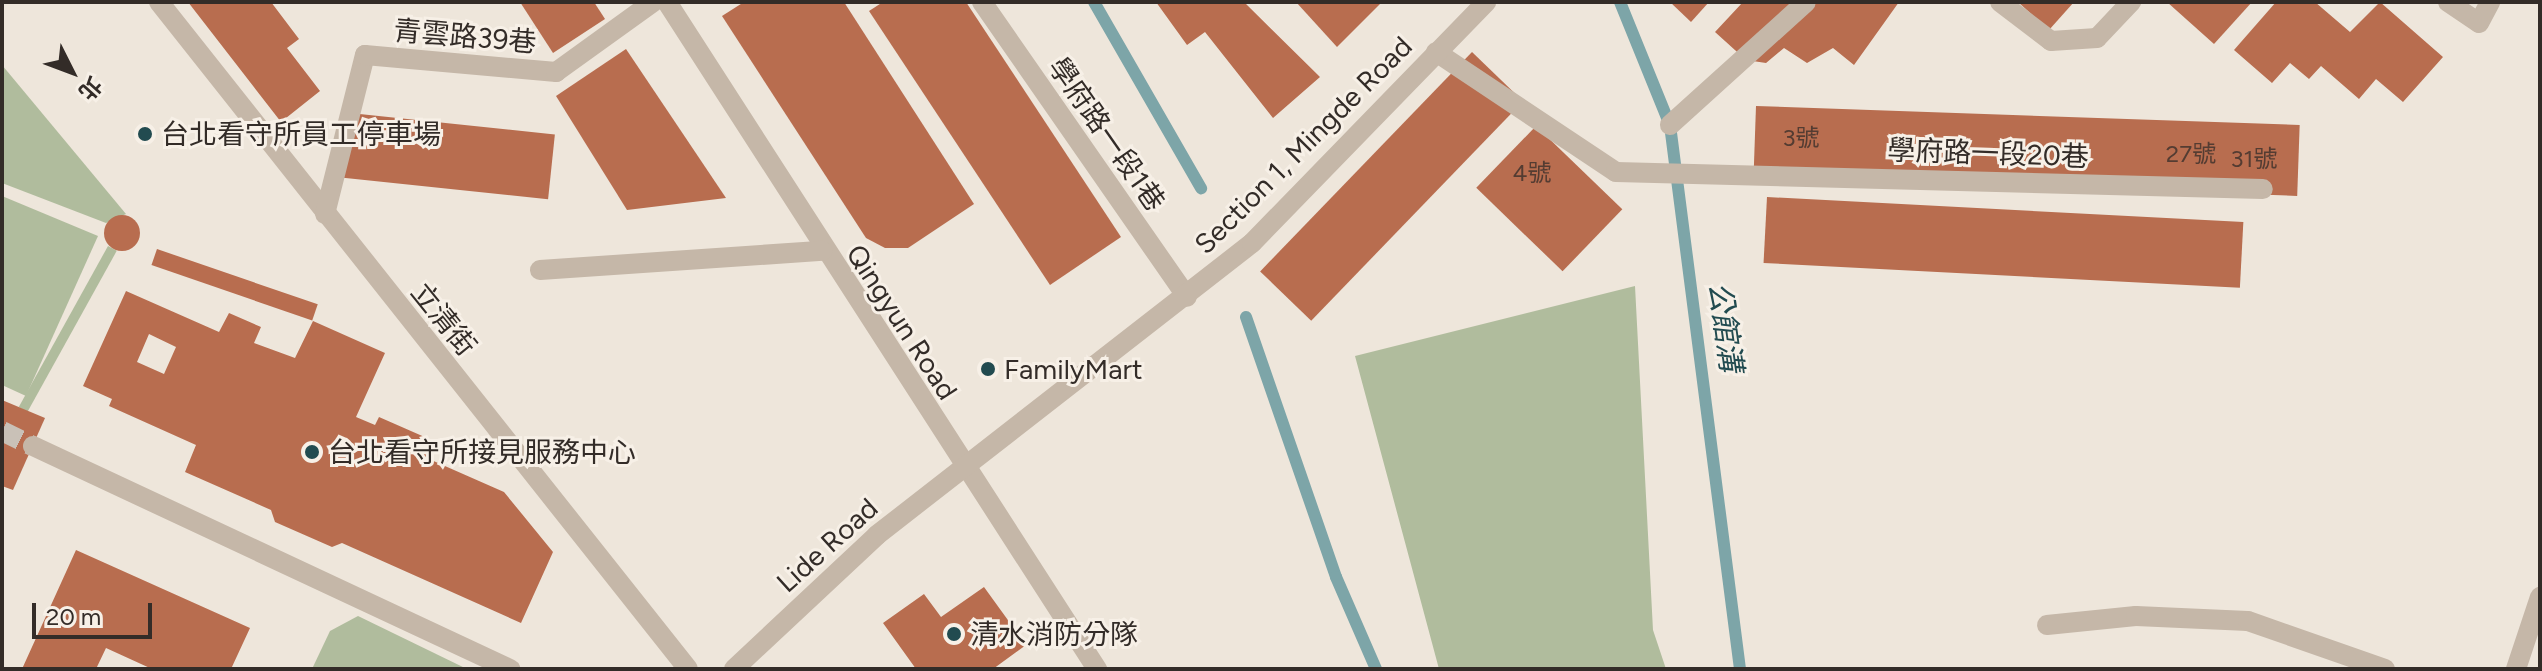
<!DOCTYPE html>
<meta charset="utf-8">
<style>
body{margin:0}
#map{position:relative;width:2542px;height:671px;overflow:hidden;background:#eee6db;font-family:Figtree,"Noto Sans TC",sans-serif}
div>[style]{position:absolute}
.green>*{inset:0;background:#b0bc9d;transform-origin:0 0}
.stream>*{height:12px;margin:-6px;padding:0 6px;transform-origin:6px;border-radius:6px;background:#7da5a8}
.building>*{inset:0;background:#b86d4f;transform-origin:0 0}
.round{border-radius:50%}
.minor-tunnel>*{height:20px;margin-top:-10px;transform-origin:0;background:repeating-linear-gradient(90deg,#c9c1b7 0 20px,transparent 0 30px)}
.minor>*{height:20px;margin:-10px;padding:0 10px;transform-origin:10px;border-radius:10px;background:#c5b7a8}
.dots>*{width:22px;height:22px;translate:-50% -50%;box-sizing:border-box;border:4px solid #f7f0e7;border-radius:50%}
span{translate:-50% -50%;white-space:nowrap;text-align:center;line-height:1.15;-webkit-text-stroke:6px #f7f0e7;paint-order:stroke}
.number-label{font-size:24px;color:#543c32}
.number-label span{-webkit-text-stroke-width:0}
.street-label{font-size:28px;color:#332c28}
.poi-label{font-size:28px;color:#332c28}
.left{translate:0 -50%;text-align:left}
.water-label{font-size:30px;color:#224b50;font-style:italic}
.frame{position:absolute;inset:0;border:4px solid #332c28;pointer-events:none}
.north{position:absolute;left:32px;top:32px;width:80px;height:80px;-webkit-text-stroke:6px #f7f0e7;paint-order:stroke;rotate:132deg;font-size:22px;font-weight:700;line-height:32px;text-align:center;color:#332c28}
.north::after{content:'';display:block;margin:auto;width:28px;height:36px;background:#332c28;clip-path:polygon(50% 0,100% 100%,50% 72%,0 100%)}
.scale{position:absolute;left:32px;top:603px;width:120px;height:36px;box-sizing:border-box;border:4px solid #332c28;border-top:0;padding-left:10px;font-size:24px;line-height:28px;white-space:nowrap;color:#332c28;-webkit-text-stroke:6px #f7f0e7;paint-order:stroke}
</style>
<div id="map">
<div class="green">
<i style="clip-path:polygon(2px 65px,126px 214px,106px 223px,2px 183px)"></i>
<i style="clip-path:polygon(2px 196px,98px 236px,26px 396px,2px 385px)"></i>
<i style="left:108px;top:246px;width:10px;height:184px;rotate:29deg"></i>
<i style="clip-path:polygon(1635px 286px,1653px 630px,1666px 669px,1439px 669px,1355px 356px)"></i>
<i style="clip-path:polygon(358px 616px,467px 669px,312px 669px,330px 631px)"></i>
</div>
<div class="stream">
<i style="left:1094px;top:2px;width:215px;rotate:60.1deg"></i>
<i style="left:1620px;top:2px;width:133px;rotate:67.9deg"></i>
<i style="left:1670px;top:125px;width:548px;rotate:82.67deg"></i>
<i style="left:1246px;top:317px;width:275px;rotate:70.9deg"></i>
<i style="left:1336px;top:577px;width:100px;rotate:66.5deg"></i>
</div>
<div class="building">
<i style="clip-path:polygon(188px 2px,271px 2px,299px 39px,287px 48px,320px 91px,281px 122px)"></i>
<i style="clip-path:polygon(520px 2px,594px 2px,605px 19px,553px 53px)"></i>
<i style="clip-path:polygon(744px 2px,844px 2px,974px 204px,908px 248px,885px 248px,866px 238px,722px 16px)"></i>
<i style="clip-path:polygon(883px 2px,966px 2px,1121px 237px,1050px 285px,869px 11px)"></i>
<i style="clip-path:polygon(1156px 2px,1244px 2px,1320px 77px,1273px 118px,1205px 32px,1187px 45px)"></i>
<i style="clip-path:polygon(1296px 2px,1382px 2px,1337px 47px)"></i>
<i style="clip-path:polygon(1670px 2px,1709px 2px,1691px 22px)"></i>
<i style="clip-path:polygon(1743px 2px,1899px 2px,1854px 65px,1833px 48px,1807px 63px,1784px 48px,1766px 63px,1746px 60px,1715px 32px)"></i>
<i style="clip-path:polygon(2018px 2px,2074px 2px,2049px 30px)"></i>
<i style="clip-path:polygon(2167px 2px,2252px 2px,2214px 44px)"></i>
<i style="clip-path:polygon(2276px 2px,2315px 2px,2350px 32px,2380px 2px,2443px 57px,2403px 102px,2376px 79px,2359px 99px,2321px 66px,2309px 79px,2290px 63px,2272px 83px,2234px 50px)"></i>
<i style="clip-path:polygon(626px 49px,675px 122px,726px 198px,627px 210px,556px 96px)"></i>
<i style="left:1472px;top:52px;width:71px;height:305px;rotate:44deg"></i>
<i style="left:1756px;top:106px;width:544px;height:71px;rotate:2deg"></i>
<i style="left:350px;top:113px;width:206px;height:65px;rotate:6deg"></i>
<i style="left:1536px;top:126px;width:120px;height:86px;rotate:44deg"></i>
<i style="left:1767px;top:197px;width:477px;height:66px;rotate:3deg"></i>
<i class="round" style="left:104px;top:215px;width:36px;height:36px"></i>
<i style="left:157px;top:249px;width:170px;height:17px;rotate:19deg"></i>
<i style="clip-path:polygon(evenodd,126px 291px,219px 332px,229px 313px,261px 327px,254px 343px,295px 358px,313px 321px,385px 353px,356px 417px,375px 425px,379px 417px,436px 442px,429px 459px,504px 492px,553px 552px,521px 623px,342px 543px,332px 547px,275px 522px,271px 510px,185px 472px,196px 445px,109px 406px,112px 399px,83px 386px,126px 291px,149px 334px,176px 347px,164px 374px,137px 362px,149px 334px)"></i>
<i style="clip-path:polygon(2px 400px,45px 418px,13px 490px,2px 486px)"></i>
<i style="clip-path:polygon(76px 550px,250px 628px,231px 669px,152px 669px,106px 648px,96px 669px,22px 669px)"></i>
<i style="clip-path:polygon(984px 587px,1026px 645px,993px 669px,916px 669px,883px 623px,924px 594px,941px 617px)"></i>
</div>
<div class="minor-tunnel">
<i style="left:2px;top:431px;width:34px;rotate:26deg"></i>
</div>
<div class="minor">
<i style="left:159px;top:2px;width:851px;rotate:51.58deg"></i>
<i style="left:667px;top:2px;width:794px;rotate:57.19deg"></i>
<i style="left:982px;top:2px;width:359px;rotate:55.2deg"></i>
<i style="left:2000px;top:2px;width:64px;rotate:37.4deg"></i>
<i style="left:2051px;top:41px;width:46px;rotate:-3.7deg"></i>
<i style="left:2097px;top:38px;width:50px;rotate:-46.6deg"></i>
<i style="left:2448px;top:2px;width:37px;rotate:34deg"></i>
<i style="left:2479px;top:23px;width:24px;rotate:-62deg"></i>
<i style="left:1436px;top:52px;width:216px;rotate:33.7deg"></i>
<i style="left:1616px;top:172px;width:647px;rotate:1.51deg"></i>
<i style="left:1670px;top:125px;width:183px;rotate:-42.1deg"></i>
<i style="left:325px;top:214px;width:164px;rotate:-75.9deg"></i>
<i style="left:365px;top:55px;width:192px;rotate:5.1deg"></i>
<i style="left:556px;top:72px;width:120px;rotate:-35.8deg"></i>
<i style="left:540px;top:270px;width:283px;rotate:-3.9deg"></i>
<i style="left:33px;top:446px;width:527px;rotate:25.06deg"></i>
<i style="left:2047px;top:625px;width:89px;rotate:-5.8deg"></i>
<i style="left:2136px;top:616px;width:112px;rotate:2.6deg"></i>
<i style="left:2248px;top:621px;width:145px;rotate:19.3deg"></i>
<i style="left:734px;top:669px;width:196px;rotate:-43.1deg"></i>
<i style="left:877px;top:535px;width:475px;rotate:-37.9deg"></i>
<i style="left:1252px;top:243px;width:336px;rotate:-45.8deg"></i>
<i style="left:2516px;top:669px;width:76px;rotate:-71.6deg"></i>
</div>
<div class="dots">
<i style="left:145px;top:134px;background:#224b50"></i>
<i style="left:988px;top:369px;background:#224b50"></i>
<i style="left:312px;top:452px;background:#224b50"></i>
<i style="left:954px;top:634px;background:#224b50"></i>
</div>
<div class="number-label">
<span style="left:1801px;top:138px">3號</span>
<span style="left:2191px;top:154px">27號</span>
<span style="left:2254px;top:159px">31號</span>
<span style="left:1532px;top:173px">4號</span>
</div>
<div class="street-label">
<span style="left:465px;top:36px;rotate:5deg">青雲路39巷</span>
<span style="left:1107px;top:134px;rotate:55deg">學府路一段1巷</span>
<span style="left:1303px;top:145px;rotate:-45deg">Section 1, Mingde Road</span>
<span style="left:1988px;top:153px;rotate:2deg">學府路一段20巷</span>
<span style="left:444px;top:319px;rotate:51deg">立清街</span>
<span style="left:902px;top:322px;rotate:57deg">Qingyun Road</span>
<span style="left:827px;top:545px;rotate:-42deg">Lide Road</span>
</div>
<div class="poi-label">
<span class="left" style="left:161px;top:134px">台北看守所員工停車場</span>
<span class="left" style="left:1004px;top:369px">FamilyMart</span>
<span class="left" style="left:328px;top:452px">台北看守所接見服務中心</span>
<span class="left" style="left:970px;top:634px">清水消防分隊</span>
</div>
<div class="water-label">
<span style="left:1725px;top:327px;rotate:82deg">公館溝</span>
</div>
<div class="frame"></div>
<div class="north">北</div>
<div class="scale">20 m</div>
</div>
